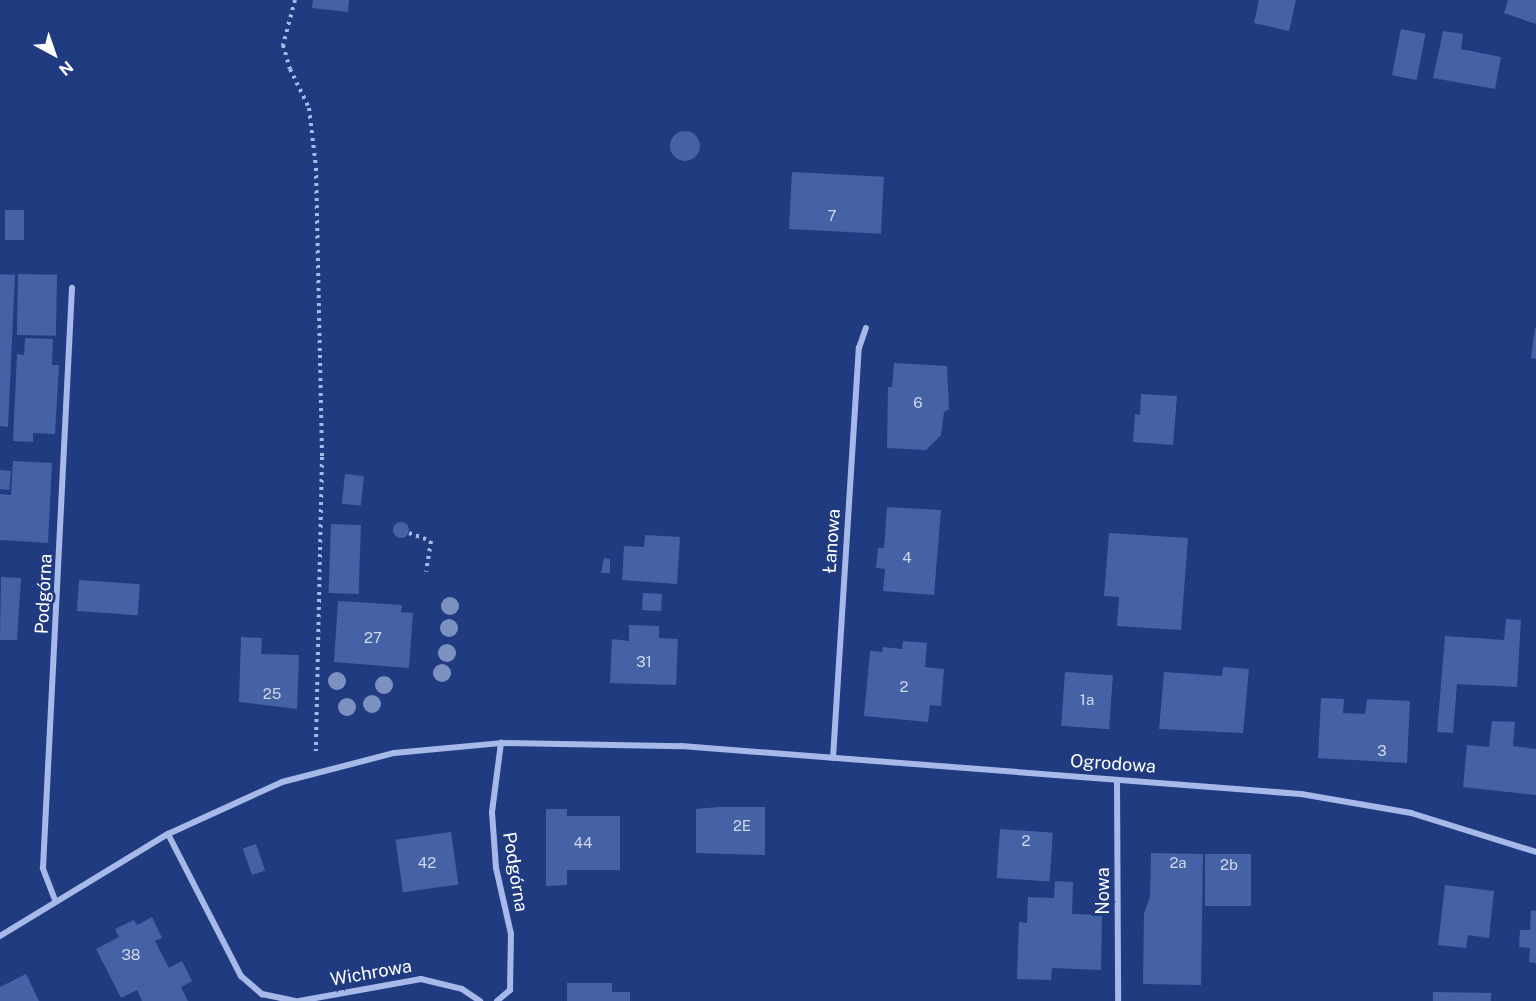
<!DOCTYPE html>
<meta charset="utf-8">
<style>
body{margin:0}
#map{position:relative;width:1536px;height:1001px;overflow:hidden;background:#203b80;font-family:"Public Sans",sans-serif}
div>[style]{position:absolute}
.building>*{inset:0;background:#4562a7;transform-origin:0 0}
.round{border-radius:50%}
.path>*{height:4px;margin-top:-2px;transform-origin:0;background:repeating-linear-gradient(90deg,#a6b9e8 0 3px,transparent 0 7.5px)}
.street>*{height:6px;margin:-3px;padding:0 3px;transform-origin:3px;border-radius:3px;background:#a6b9e8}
.trees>*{width:18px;height:18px;margin:-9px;border-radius:50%;background:#7d91c1}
span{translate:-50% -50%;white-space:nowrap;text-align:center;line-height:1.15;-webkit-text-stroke:6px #203b80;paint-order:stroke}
.number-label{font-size:15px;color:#d0d8e9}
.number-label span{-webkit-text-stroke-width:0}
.street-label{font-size:18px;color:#fff}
.north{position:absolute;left:24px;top:24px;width:60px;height:60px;-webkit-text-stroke:4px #203b80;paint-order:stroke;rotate:140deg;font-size:16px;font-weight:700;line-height:24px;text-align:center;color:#fff}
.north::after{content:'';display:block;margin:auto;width:21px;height:27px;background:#fff;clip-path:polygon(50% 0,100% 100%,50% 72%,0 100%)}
</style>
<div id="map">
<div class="building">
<i style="clip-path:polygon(313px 0,349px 0,348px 12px,312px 8px)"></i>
<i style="clip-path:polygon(1259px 0,1296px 0,1289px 31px,1254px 23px)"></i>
<i style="clip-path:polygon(1508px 0,1536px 0,1536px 24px,1504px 13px)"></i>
<i style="left:1401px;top:29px;width:25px;height:47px;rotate:11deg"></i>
<i style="clip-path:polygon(1443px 31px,1463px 34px,1461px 49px,1501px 57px,1495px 89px,1433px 78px)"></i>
<i class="round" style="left:670px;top:131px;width:30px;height:30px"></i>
<i style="left:792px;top:172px;width:92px;height:57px;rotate:3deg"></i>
<i style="left:5px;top:210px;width:19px;height:30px"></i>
<i style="clip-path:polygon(0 274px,15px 275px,8px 427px,0 426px)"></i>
<i style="left:18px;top:274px;width:39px;height:61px;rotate:1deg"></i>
<i style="clip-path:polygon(1535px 328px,1536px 328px,1536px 359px,1531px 358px)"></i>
<i style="clip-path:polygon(25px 338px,53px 339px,52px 365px,59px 365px,55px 434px,33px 433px,33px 442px,13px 441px,17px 354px,24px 355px)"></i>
<i style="clip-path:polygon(894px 363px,947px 366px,949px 409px,944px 412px,941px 435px,926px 450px,887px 448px,888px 387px,892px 387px)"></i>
<i style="clip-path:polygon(1141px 394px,1177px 396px,1173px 445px,1133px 442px,1135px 414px,1140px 415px)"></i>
<i style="clip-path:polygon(13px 461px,52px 463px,48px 543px,0 540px,0 494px,11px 495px)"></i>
<i style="left:0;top:470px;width:11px;height:19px;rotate:5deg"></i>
<i style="left:345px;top:474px;width:19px;height:30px;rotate:6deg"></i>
<i style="clip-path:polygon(887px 507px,941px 510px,934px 595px,883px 591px,885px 569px,876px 568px,878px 548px,884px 548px)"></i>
<i class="round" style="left:393px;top:522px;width:16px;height:16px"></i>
<i style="left:331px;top:524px;width:30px;height:69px;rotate:2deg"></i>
<i style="clip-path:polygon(1109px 533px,1188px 538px,1181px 630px,1117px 626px,1119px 597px,1104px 596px)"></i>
<i style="clip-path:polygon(645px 535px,680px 537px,677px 584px,622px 580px,624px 546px,644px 547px)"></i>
<i style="clip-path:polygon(604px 558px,610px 559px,610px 573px,601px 573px)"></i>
<i style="clip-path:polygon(1px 577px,21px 578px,17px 640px,0 640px)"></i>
<i style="left:79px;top:580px;width:61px;height:31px;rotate:4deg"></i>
<i style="left:643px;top:593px;width:19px;height:17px;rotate:3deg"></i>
<i style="clip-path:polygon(338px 601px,402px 605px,401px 612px,413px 613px,409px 668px,334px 662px)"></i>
<i style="clip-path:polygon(1506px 619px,1521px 620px,1517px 687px,1457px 684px,1453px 733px,1437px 732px,1445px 636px,1504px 640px)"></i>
<i style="clip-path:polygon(629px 625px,659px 626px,659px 638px,678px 639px,676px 685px,610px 683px,612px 639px,629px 641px)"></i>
<i style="clip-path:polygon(241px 637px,262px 638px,261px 654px,299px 655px,297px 709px,239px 702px)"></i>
<i style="clip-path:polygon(903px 641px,927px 643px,925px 667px,944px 669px,941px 706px,930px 705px,928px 722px,864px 716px,870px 651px,882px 652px,883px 647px,902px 649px)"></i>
<i style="clip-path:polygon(1223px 667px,1249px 669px,1243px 733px,1159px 729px,1164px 672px,1222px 676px)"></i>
<i style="left:1065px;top:672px;width:48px;height:54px;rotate:4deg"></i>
<i style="clip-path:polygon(1321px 698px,1344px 699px,1343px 713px,1365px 714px,1367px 699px,1410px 701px,1407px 763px,1318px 758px)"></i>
<i style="clip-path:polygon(1492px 721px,1515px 722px,1513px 746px,1536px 749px,1536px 795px,1463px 787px,1467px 745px,1489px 747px)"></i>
<i style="clip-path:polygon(718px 807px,765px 807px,765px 855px,696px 853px,696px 809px)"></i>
<i style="clip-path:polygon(546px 809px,567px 809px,567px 816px,620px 816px,620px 870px,567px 870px,567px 885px,546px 886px)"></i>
<i style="left:1000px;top:829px;width:53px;height:49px;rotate:4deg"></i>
<i style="left:451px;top:832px;width:53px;height:56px;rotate:82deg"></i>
<i style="left:256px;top:844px;width:28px;height:14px;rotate:71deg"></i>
<i style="clip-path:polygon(1151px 853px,1203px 854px,1201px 985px,1143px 984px,1144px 914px,1150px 897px)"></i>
<i style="left:1205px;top:854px;width:46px;height:52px"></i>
<i style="clip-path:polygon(1055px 881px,1073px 882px,1072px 914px,1102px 915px,1101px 970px,1052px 968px,1051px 980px,1017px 979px,1019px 922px,1027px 923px,1028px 897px,1054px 898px)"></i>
<i style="clip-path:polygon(1445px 885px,1494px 891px,1489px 938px,1468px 935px,1466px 948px,1438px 945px)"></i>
<i style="clip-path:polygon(1531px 910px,1536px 911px,1536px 963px,1529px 962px,1530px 948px,1519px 947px,1520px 930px,1530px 930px)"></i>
<i style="clip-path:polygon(152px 917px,162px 938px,155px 941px,169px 968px,182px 961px,192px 981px,181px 987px,188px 1001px,142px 1001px,137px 990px,121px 998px,96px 949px,119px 937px,115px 929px,134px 920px,137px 925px)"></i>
<i style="clip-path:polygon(26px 974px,39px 1001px,0 1001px,0 987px)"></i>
<i style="clip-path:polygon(567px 983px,612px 983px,612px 992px,630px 992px,630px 1001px,567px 1001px)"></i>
<i style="left:1433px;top:992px;width:58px;height:9px;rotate:1deg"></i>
</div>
<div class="path">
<i style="left:295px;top:0;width:47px;rotate:104.9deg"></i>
<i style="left:283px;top:45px;width:25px;rotate:74deg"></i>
<i style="left:290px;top:69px;width:43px;rotate:64deg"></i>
<i style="left:309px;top:108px;width:60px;rotate:83.3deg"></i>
<i style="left:316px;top:168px;width:289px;rotate:88.8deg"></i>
<i style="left:322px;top:457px;width:294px;rotate:91.2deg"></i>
<i style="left:409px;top:533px;width:23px;rotate:20deg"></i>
<i style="left:431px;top:541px;width:31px;rotate:99deg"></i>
</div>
<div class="street">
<i style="left:833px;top:758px;width:411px;rotate:-86.4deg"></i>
<i style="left:859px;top:348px;width:21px;rotate:-71deg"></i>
<i style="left:1117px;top:780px;width:221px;rotate:89.7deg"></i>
<i style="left:168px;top:834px;width:160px;rotate:62.8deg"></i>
<i style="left:241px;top:976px;width:28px;rotate:41deg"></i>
<i style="left:262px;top:994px;width:35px;rotate:12deg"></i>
<i style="left:55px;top:900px;width:34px;rotate:-111deg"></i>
<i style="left:43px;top:868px;width:581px;rotate:-87.14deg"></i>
<i style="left:0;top:936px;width:197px;rotate:-31.3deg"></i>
<i style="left:168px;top:834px;width:125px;rotate:-24.5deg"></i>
<i style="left:282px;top:782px;width:116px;rotate:-14.5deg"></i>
<i style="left:394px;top:753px;width:107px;rotate:-5.3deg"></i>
<i style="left:501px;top:743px;width:180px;rotate:1deg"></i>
<i style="left:681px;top:746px;width:622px;rotate:4.43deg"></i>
<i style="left:1301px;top:794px;width:112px;rotate:9.8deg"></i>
<i style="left:1411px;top:813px;width:131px;rotate:17.3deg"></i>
<i style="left:299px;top:1001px;width:124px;rotate:-10.2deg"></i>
<i style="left:421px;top:979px;width:42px;rotate:13.7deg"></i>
<i style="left:462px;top:989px;width:22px;rotate:34deg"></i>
<i style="left:497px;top:1001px;width:17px;rotate:-40deg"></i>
<i style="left:510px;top:990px;width:56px;rotate:-89deg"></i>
<i style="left:511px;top:934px;width:68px;rotate:-102.8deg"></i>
<i style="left:496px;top:868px;width:56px;rotate:-94.1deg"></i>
<i style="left:492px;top:812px;width:70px;rotate:-82.6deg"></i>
</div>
<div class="trees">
<i style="left:450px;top:606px"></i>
<i style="left:449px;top:628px"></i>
<i style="left:447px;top:653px"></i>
<i style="left:442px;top:673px"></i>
<i style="left:337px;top:681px"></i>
<i style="left:384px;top:685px"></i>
<i style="left:372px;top:704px"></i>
<i style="left:347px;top:707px"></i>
</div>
<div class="number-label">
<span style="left:832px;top:216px">7</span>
<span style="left:918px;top:403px">6</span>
<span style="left:907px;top:558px">4</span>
<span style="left:373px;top:638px">27</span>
<span style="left:644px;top:662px">31</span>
<span style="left:904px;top:687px">2</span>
<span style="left:272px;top:694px">25</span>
<span style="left:1087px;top:700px">1a</span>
<span style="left:1382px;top:751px">3</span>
<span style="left:742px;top:826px">2E</span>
<span style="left:1026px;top:841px">2</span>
<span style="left:583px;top:843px">44</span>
<span style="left:427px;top:863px">42</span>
<span style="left:1178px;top:863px">2a</span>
<span style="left:1229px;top:865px">2b</span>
<span style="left:131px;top:955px">38</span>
</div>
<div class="street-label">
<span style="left:832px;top:541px;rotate:-86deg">Łanowa</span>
<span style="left:44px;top:594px;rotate:-87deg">Podgórna</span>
<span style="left:1113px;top:764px;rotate:4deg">Ogrodowa</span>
<span style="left:515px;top:872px;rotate:81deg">Podgórna</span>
<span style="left:1103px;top:891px;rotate:-90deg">Nowa</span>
<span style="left:371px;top:973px;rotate:-10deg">Wichrowa</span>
</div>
<div class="north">N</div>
</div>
